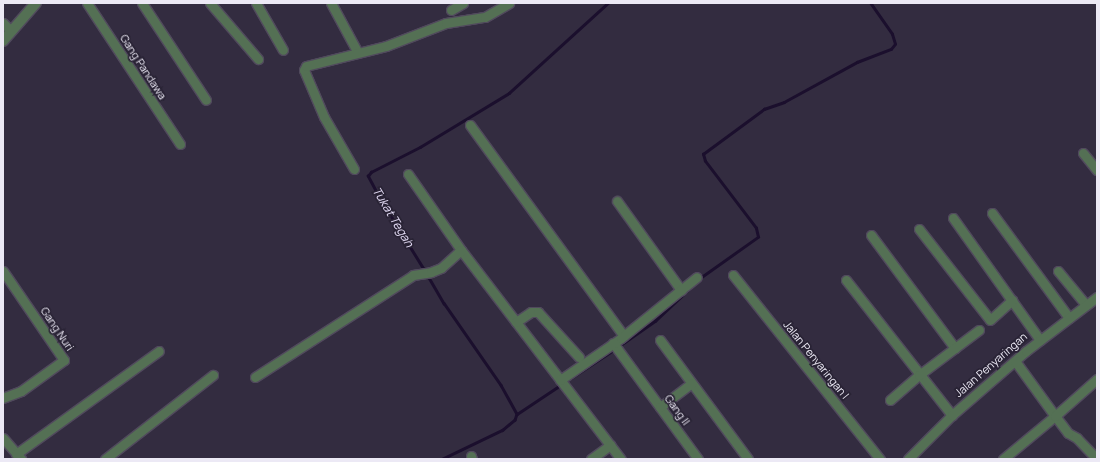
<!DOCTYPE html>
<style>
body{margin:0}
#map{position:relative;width:1100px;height:462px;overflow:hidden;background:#332c40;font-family:Manrope,sans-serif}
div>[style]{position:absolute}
.stream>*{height:2.5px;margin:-1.25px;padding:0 1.25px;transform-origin:1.25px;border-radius:1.25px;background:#1b0f2d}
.roads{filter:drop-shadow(1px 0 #514a5d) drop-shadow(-1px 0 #514a5d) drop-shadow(0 1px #514a5d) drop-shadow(0 -1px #514a5d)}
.minor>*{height:9px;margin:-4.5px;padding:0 4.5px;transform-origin:4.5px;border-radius:4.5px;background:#547054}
.tertiary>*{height:10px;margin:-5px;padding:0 5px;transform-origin:5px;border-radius:5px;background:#547054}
span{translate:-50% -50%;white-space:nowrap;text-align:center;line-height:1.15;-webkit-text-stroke:3.5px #292335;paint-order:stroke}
.street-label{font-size:11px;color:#ece9f5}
.water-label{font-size:12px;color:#e4dcf6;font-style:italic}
.frame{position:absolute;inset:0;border:4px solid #ece9f5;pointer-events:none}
</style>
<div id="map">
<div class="stream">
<i style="left:424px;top:270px;width:84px;rotate:-121.8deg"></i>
<i style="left:380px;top:199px;width:26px;rotate:-118deg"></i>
<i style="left:368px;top:176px;width:5px;rotate:-53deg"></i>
<i style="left:371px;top:172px;width:55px;rotate:-27deg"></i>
<i style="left:420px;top:147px;width:104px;rotate:-31.2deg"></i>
<i style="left:509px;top:93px;width:134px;rotate:-42.3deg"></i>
<i style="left:427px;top:274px;width:34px;rotate:60deg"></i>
<i style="left:444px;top:303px;width:100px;rotate:55.2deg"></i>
<i style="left:501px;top:385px;width:33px;rotate:61deg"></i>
<i style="left:517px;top:414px;width:6px;rotate:108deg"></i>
<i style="left:515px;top:420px;width:16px;rotate:140deg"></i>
<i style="left:503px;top:430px;width:67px;rotate:154.2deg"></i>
<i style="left:700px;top:278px;width:71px;rotate:-35.3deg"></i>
<i style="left:758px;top:237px;width:9px;rotate:-103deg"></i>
<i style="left:756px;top:228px;width:84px;rotate:-127.3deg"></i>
<i style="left:705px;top:161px;width:7px;rotate:-106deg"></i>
<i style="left:703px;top:154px;width:76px;rotate:-36.4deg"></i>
<i style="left:764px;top:109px;width:21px;rotate:-19deg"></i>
<i style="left:784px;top:102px;width:83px;rotate:-28.7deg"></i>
<i style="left:857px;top:62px;width:36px;rotate:-21deg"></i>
<i style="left:891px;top:49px;width:6px;rotate:-51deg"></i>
<i style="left:895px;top:44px;width:10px;rotate:-107deg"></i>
<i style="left:892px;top:34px;width:38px;rotate:-125deg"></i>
<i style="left:619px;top:346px;width:44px;rotate:-34.8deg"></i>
<i style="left:655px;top:321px;width:47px;rotate:-43.3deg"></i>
<i style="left:571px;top:378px;width:53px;rotate:-33.4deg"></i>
<i style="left:517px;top:414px;width:50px;rotate:-33.7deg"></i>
</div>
<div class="roads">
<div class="minor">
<i style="left:87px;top:3px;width:169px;rotate:56.6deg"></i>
<i style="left:142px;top:3px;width:116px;rotate:56.6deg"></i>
<i style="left:210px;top:3px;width:74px;rotate:49.4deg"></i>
<i style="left:256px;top:3px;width:54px;rotate:60.1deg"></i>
<i style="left:331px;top:3px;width:55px;rotate:61.6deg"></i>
<i style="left:451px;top:10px;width:14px;rotate:-30deg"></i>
<i style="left:3px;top:23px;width:11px;rotate:45deg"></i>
<i style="left:470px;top:125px;width:261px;rotate:53.9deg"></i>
<i style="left:1083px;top:153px;width:22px;rotate:51deg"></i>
<i style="left:354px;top:169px;width:60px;rotate:-120deg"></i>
<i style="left:324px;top:117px;width:51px;rotate:-113.1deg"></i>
<i style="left:304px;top:70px;width:4px;rotate:-63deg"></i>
<i style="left:306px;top:66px;width:82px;rotate:-14deg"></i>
<i style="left:386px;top:46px;width:64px;rotate:-21deg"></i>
<i style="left:446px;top:23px;width:39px;rotate:-9deg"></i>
<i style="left:485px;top:17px;width:28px;rotate:-30deg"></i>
<i style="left:408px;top:174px;width:93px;rotate:55.1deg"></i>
<i style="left:461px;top:250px;width:263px;rotate:52.6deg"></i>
<i style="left:617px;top:201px;width:110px;rotate:54.3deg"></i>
<i style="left:992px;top:213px;width:130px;rotate:53.7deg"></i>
<i style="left:953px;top:218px;width:150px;rotate:54.5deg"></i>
<i style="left:919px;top:229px;width:115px;rotate:52deg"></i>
<i style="left:990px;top:320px;width:30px;rotate:-42deg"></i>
<i style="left:871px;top:235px;width:141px;rotate:53.4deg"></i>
<i style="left:3px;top:271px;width:108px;rotate:55.6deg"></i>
<i style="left:64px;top:360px;width:53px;rotate:144.2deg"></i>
<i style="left:21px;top:391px;width:19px;rotate:159deg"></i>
<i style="left:1058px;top:271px;width:44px;rotate:50.5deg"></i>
<i style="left:733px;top:275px;width:236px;rotate:51.4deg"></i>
<i style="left:846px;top:280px;width:172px;rotate:51.9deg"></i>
<i style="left:516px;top:322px;width:18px;rotate:-34deg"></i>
<i style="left:531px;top:312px;width:7px"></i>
<i style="left:538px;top:312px;width:61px;rotate:47.7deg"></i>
<i style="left:660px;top:340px;width:148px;rotate:53.5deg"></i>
<i style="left:613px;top:343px;width:144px;rotate:53.8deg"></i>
<i style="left:255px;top:377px;width:188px;rotate:-32.8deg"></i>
<i style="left:413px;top:275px;width:18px;rotate:-9deg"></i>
<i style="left:431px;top:272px;width:11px;rotate:-22deg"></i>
<i style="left:441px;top:268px;width:27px;rotate:-42deg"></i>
<i style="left:560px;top:380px;width:74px;rotate:-34.5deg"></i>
<i style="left:621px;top:338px;width:97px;rotate:-38.8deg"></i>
<i style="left:890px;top:400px;width:38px;rotate:-41deg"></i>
<i style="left:919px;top:375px;width:75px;rotate:-36.9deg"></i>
<i style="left:660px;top:407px;width:39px;rotate:-37deg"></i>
<i style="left:3px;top:438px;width:28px;rotate:49deg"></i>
<i style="left:16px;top:454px;width:176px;rotate:-35.8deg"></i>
<i style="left:471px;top:456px;width:3px;rotate:72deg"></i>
<i style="left:105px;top:459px;width:137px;rotate:-37.9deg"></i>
<i style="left:591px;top:459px;width:24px;rotate:-36deg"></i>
<i style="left:908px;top:459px;width:62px;rotate:-45deg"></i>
<i style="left:952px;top:415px;width:98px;rotate:-40.9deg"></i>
<i style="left:1026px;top:351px;width:89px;rotate:-37.3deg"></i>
<i style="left:1003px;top:459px;width:67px;rotate:-39.6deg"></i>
<i style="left:1055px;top:416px;width:68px;rotate:-126deg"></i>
<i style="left:1097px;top:459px;width:29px;rotate:-134deg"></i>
<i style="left:1077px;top:438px;width:10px;rotate:-151deg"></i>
<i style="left:1068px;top:433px;width:21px;rotate:-127deg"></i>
<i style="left:1055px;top:416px;width:56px;rotate:-41.4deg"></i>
</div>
<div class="tertiary">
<i style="left:3px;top:41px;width:50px;rotate:-49deg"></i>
</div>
</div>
<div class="street-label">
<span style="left:143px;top:67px;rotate:57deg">Gang Pandawa</span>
<span style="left:57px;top:329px;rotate:56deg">Gang Nuri</span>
<span style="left:816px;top:360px;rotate:51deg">Jalan Penyaringan I</span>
<span style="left:991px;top:365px;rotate:-41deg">Jalan Penyaringan</span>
<span style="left:677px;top:410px;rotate:54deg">Gang II</span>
</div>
<div class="water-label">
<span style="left:393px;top:217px;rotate:59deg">Tukat Tegah</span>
</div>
<div class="frame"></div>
</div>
